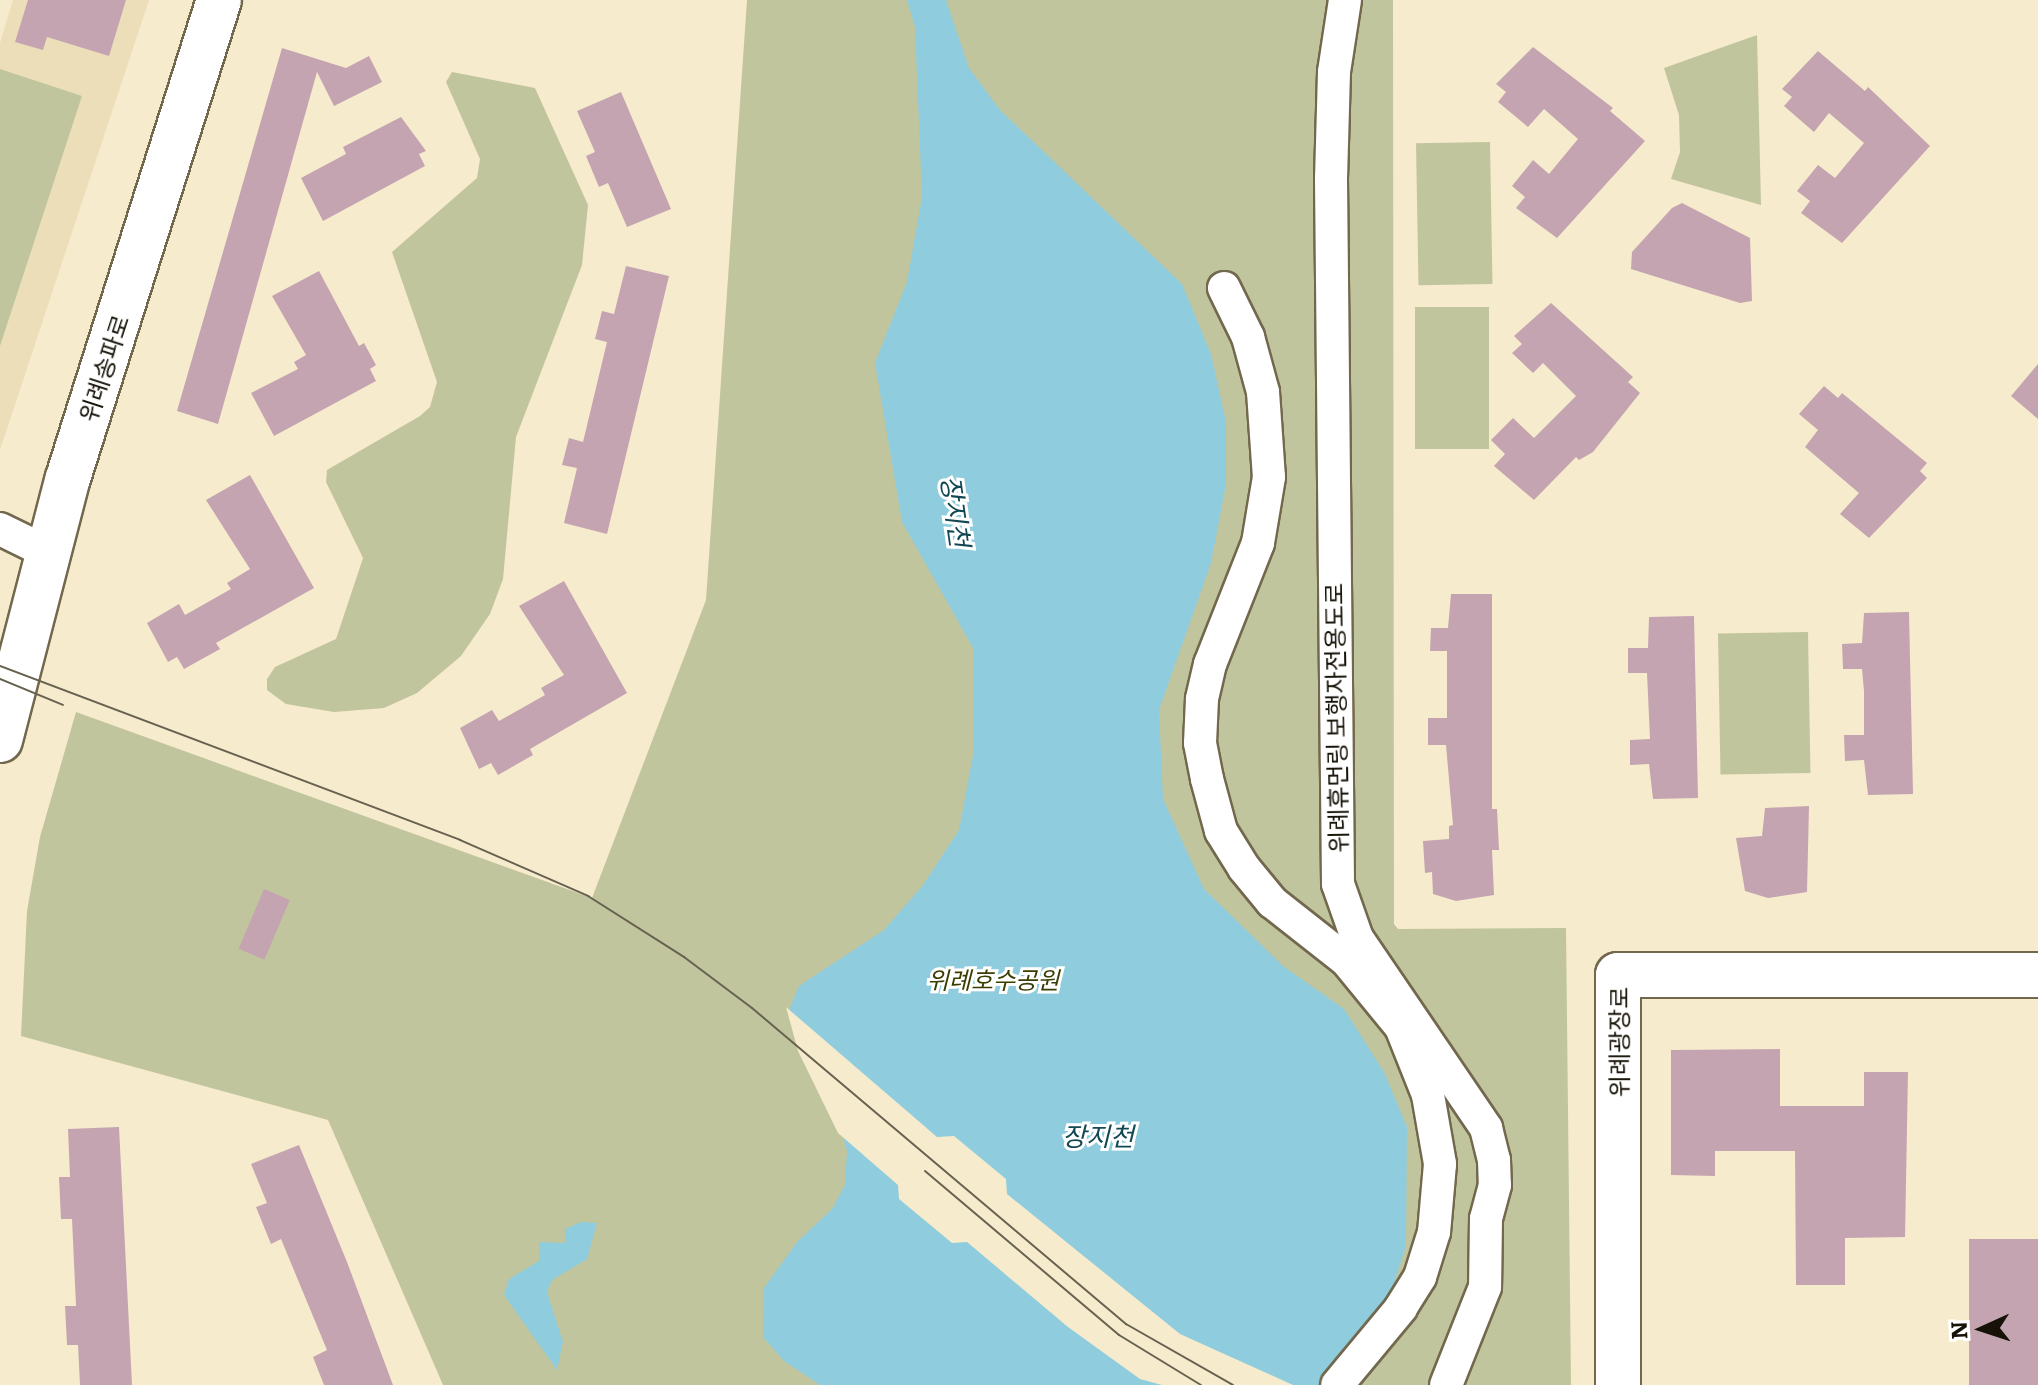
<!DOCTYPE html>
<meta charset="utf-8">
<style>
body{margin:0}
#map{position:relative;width:2038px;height:1385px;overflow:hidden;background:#f6ebcd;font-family:Literata,"Noto Sans KR",serif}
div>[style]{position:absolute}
.built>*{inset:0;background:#ecdeb9}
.green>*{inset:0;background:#c1c59d;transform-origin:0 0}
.water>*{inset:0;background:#8fccdd}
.pier>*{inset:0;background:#f6ebcd}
.building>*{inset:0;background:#c4a4b1;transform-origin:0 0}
.roads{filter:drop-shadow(2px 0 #72684e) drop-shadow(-2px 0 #72684e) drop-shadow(0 2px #72684e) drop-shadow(0 -2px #72684e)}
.street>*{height:32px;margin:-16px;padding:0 16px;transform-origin:16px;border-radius:16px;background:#fff}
.secondary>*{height:44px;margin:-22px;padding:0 22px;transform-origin:22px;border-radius:22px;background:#fff}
.tram>*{height:2px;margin:-1px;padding:0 1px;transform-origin:1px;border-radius:1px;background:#67614f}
span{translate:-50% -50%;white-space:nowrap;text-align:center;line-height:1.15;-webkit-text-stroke:6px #fff;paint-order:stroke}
.street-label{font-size:24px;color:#161208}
.park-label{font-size:24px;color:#3b3e01;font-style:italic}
.water-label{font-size:26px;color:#134754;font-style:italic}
.north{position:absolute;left:1942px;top:1289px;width:80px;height:80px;-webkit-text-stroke:6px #fff;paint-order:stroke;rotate:267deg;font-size:22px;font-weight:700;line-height:32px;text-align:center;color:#161208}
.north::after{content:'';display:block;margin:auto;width:28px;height:36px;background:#161208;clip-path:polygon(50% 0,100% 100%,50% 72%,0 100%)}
</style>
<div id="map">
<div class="built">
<i style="clip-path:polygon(13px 0,149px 0,0 450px,0 43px)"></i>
</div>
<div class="green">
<i style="clip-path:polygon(747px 0,1393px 0,1394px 924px,1398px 929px,1566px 928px,1571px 1385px,443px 1385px,328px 1120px,21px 1036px,27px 911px,40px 837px,76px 712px,592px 898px,706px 600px)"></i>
<i style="clip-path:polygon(1757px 35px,1761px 205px,1671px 179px,1680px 152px,1679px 115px,1664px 68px)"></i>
<i style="clip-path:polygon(0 69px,82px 96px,0 346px)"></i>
<i style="clip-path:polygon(452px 72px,535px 88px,588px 205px,582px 265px,516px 437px,503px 579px,490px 614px,461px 656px,417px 693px,384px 708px,334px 712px,286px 704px,267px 690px,267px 679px,275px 667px,336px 639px,363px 558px,326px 482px,327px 470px,420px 416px,430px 407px,437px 382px,392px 252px,477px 178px,480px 159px,446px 82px)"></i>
<i style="left:1490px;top:142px;width:142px;height:74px;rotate:89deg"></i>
<i style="left:1489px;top:307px;width:142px;height:74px;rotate:90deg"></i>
<i style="left:1808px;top:632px;width:141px;height:90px;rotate:89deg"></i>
</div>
<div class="water">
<i style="clip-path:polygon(907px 0,946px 0,969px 68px,1000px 110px,1182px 284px,1211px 354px,1226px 422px,1226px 484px,1211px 563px,1159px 710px,1163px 799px,1204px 889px,1283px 966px,1344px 1009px,1384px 1072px,1407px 1127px,1406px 1246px,1387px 1305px,1354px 1335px,1324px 1385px,820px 1385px,784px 1361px,763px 1337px,764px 1288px,797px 1242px,832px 1209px,845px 1185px,847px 1151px,836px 1112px,789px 1010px,799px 986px,884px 930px,923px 885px,959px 830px,973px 755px,973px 648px,902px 522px,875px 363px,907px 282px,922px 197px,915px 27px)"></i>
<i style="clip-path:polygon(581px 1222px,597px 1223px,587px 1259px,552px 1280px,547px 1292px,563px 1342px,557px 1370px,504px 1295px,509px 1279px,539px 1261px,539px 1242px,565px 1243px,565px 1229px)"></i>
</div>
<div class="pier">
<i style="clip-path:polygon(786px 1007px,937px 1137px,954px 1136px,1006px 1179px,1007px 1194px,1180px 1334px,1293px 1385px,1162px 1385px,1140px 1379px,1068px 1327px,967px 1242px,952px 1243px,899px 1199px,898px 1185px,838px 1133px,798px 1051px)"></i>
</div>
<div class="building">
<i style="clip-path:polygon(28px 0,126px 0,109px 56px,47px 37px,43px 50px,15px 42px)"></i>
<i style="clip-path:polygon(1533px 47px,1613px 108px,1610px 111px,1645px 141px,1557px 238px,1516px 208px,1525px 197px,1512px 186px,1533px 160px,1549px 174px,1578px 139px,1544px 109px,1528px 127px,1498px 102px,1506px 92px,1496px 84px)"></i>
<i style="clip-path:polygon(282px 48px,346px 68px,369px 56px,382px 82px,334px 106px,317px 72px,218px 424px,177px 411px)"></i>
<i style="clip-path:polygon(1818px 51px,1865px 91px,1868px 87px,1930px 146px,1842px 243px,1801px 213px,1810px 201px,1797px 191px,1818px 165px,1835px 178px,1864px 143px,1829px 113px,1814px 132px,1784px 106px,1792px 97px,1782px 89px)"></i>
<i style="clip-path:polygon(621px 92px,671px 209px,627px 227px,608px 183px,599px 187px,586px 156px,595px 152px,577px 111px)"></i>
<i style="clip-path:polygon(401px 117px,426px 151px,419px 154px,425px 166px,323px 221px,301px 178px,346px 154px,343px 147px)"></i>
<i style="clip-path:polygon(1682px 203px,1750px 238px,1752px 301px,1740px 303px,1631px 269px,1632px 252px,1672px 208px)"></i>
<i style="clip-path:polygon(626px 266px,669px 276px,607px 534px,564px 523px,577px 468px,562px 465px,569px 438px,583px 442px,607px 342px,595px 339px,602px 311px,614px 314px)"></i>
<i style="clip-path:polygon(319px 271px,359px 346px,364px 343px,376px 365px,370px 369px,376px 381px,274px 436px,251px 393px,298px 369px,294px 362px,306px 355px,272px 296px)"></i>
<i style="clip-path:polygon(1551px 303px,1633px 377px,1628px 382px,1640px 393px,1593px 452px,1579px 460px,1576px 457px,1534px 500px,1494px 466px,1505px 454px,1491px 440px,1513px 418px,1534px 438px,1576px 396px,1543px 363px,1533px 373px,1512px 353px,1522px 344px,1514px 336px)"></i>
<i style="clip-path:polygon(2038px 364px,2038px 419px,2011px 396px)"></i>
<i style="clip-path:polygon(1824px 386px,1838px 398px,1842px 393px,1927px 463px,1920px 471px,1927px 478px,1869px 538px,1840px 514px,1859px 493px,1805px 447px,1818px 430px,1799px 414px)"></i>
<i style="clip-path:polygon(250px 475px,314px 588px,216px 643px,220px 649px,184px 669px,177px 657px,168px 662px,147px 623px,179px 604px,185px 615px,231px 589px,227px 583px,250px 569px,206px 500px)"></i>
<i style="clip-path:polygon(564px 581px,627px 693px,530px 749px,533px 755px,498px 775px,491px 763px,479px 769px,460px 728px,492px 710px,499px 721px,545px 695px,541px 688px,564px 675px,519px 606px)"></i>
<i style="clip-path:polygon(1451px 594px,1492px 594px,1492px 809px,1497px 809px,1499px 850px,1492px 850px,1494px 895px,1456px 901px,1433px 894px,1432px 872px,1425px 873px,1423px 841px,1449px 839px,1449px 826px,1453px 825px,1446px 745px,1428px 745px,1428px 718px,1447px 718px,1447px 651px,1430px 651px,1431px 628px,1448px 628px)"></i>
<i style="clip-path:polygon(1909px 612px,1913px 794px,1868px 795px,1864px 760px,1845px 761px,1844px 735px,1864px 735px,1864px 691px,1862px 669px,1843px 669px,1842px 644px,1862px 643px,1864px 613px)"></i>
<i style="clip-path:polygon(1694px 616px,1698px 798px,1653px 799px,1649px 764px,1630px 765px,1630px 740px,1650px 739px,1647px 673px,1628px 673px,1628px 648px,1648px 648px,1649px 617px)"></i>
<i style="clip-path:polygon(1809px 806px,1807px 892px,1768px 898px,1745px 891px,1736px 838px,1762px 836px,1765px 808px)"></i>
<i style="left:264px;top:889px;width:28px;height:65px;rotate:23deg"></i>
<i style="clip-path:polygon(1780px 1049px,1780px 1106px,1864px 1106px,1864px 1072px,1908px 1072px,1905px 1237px,1845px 1238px,1845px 1285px,1796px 1285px,1795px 1151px,1715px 1151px,1715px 1176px,1671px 1175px,1671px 1050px)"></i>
<i style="clip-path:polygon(119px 1127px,132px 1385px,80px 1385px,78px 1345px,67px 1345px,65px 1306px,76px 1306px,72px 1219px,61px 1219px,59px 1177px,70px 1177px,68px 1129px)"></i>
<i style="clip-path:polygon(299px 1145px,347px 1262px,393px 1385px,324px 1385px,313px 1357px,327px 1350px,281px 1239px,271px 1244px,256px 1207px,267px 1203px,251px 1164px)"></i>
<i style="left:2038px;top:1239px;width:146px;height:69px;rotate:90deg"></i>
</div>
<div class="roads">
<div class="street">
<i style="left:1345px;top:0;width:73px;rotate:98.7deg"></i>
<i style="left:1334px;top:72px;width:107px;rotate:91.6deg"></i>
<i style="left:1331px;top:179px;width:705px;rotate:89.43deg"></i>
<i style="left:1338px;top:884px;width:57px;rotate:70.6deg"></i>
<i style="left:1357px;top:938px;width:230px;rotate:55.8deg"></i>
<i style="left:1486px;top:1128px;width:33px;rotate:76deg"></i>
<i style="left:1494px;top:1160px;width:25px;rotate:88deg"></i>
<i style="left:1495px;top:1185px;width:35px;rotate:105deg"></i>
<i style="left:1486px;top:1219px;width:68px;rotate:90.8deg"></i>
<i style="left:1485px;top:1287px;width:105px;rotate:111.7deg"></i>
<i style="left:1224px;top:288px;width:55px;rotate:63.9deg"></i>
<i style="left:1248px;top:337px;width:57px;rotate:74.7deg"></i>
<i style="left:1263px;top:392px;width:85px;rotate:86deg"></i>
<i style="left:1269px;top:477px;width:67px;rotate:99.5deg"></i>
<i style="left:1258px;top:543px;width:130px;rotate:111.6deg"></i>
<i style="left:1210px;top:664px;width:36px;rotate:103deg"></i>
<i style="left:1202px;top:699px;width:44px;rotate:92.6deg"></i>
<i style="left:1200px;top:743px;width:37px;rotate:79deg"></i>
<i style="left:1207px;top:779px;width:54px;rotate:74.9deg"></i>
<i style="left:1221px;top:831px;width:44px;rotate:58.1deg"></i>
<i style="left:1244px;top:868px;width:44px;rotate:50.5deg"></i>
<i style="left:1272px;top:902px;width:95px;rotate:38.2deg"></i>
<i style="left:1347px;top:961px;width:85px;rotate:50.7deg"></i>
<i style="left:1401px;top:1027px;width:73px;rotate:68.3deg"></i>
<i style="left:1428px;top:1095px;width:70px;rotate:80.1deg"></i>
<i style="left:1440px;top:1164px;width:68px;rotate:95deg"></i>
<i style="left:1434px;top:1232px;width:47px;rotate:107.3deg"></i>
<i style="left:1420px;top:1277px;width:36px;rotate:122deg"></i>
<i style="left:1401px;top:1308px;width:100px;rotate:129.7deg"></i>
<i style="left:0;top:529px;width:52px;rotate:26.1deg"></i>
</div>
<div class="secondary">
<i style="left:0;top:740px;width:271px;rotate:-75.5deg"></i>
<i style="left:68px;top:478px;width:501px;rotate:-72.47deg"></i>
<i style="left:1618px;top:1385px;width:410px;rotate:-90deg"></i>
<i style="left:1618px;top:975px;width:420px"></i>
</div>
</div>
<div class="tram">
<i style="left:0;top:666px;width:492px;rotate:20.7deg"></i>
<i style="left:460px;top:840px;width:140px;rotate:23.6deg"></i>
<i style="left:588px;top:896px;width:114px;rotate:32.4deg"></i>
<i style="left:684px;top:957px;width:85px;rotate:36.9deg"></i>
<i style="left:752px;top:1008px;width:490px;rotate:40.2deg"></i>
<i style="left:1126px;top:1324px;width:123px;rotate:29.7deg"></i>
<i style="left:0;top:679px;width:68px;rotate:22.4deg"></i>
<i style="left:925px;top:1171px;width:254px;rotate:40.2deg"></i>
<i style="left:1119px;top:1335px;width:96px;rotate:31.4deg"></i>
</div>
<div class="street-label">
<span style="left:103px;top:368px;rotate:-72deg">위례송파로</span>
<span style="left:1335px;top:718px;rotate:-91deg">위례휴먼링 보행자전용도로</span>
<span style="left:1618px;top:1042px;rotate:-90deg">위례광장로</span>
</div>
<div class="park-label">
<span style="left:993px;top:979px">위례호수공원</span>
</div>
<div class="water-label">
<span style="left:957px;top:511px;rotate:82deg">장지천</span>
<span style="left:1098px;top:1135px">장지천</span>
</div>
<div class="north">N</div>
</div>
